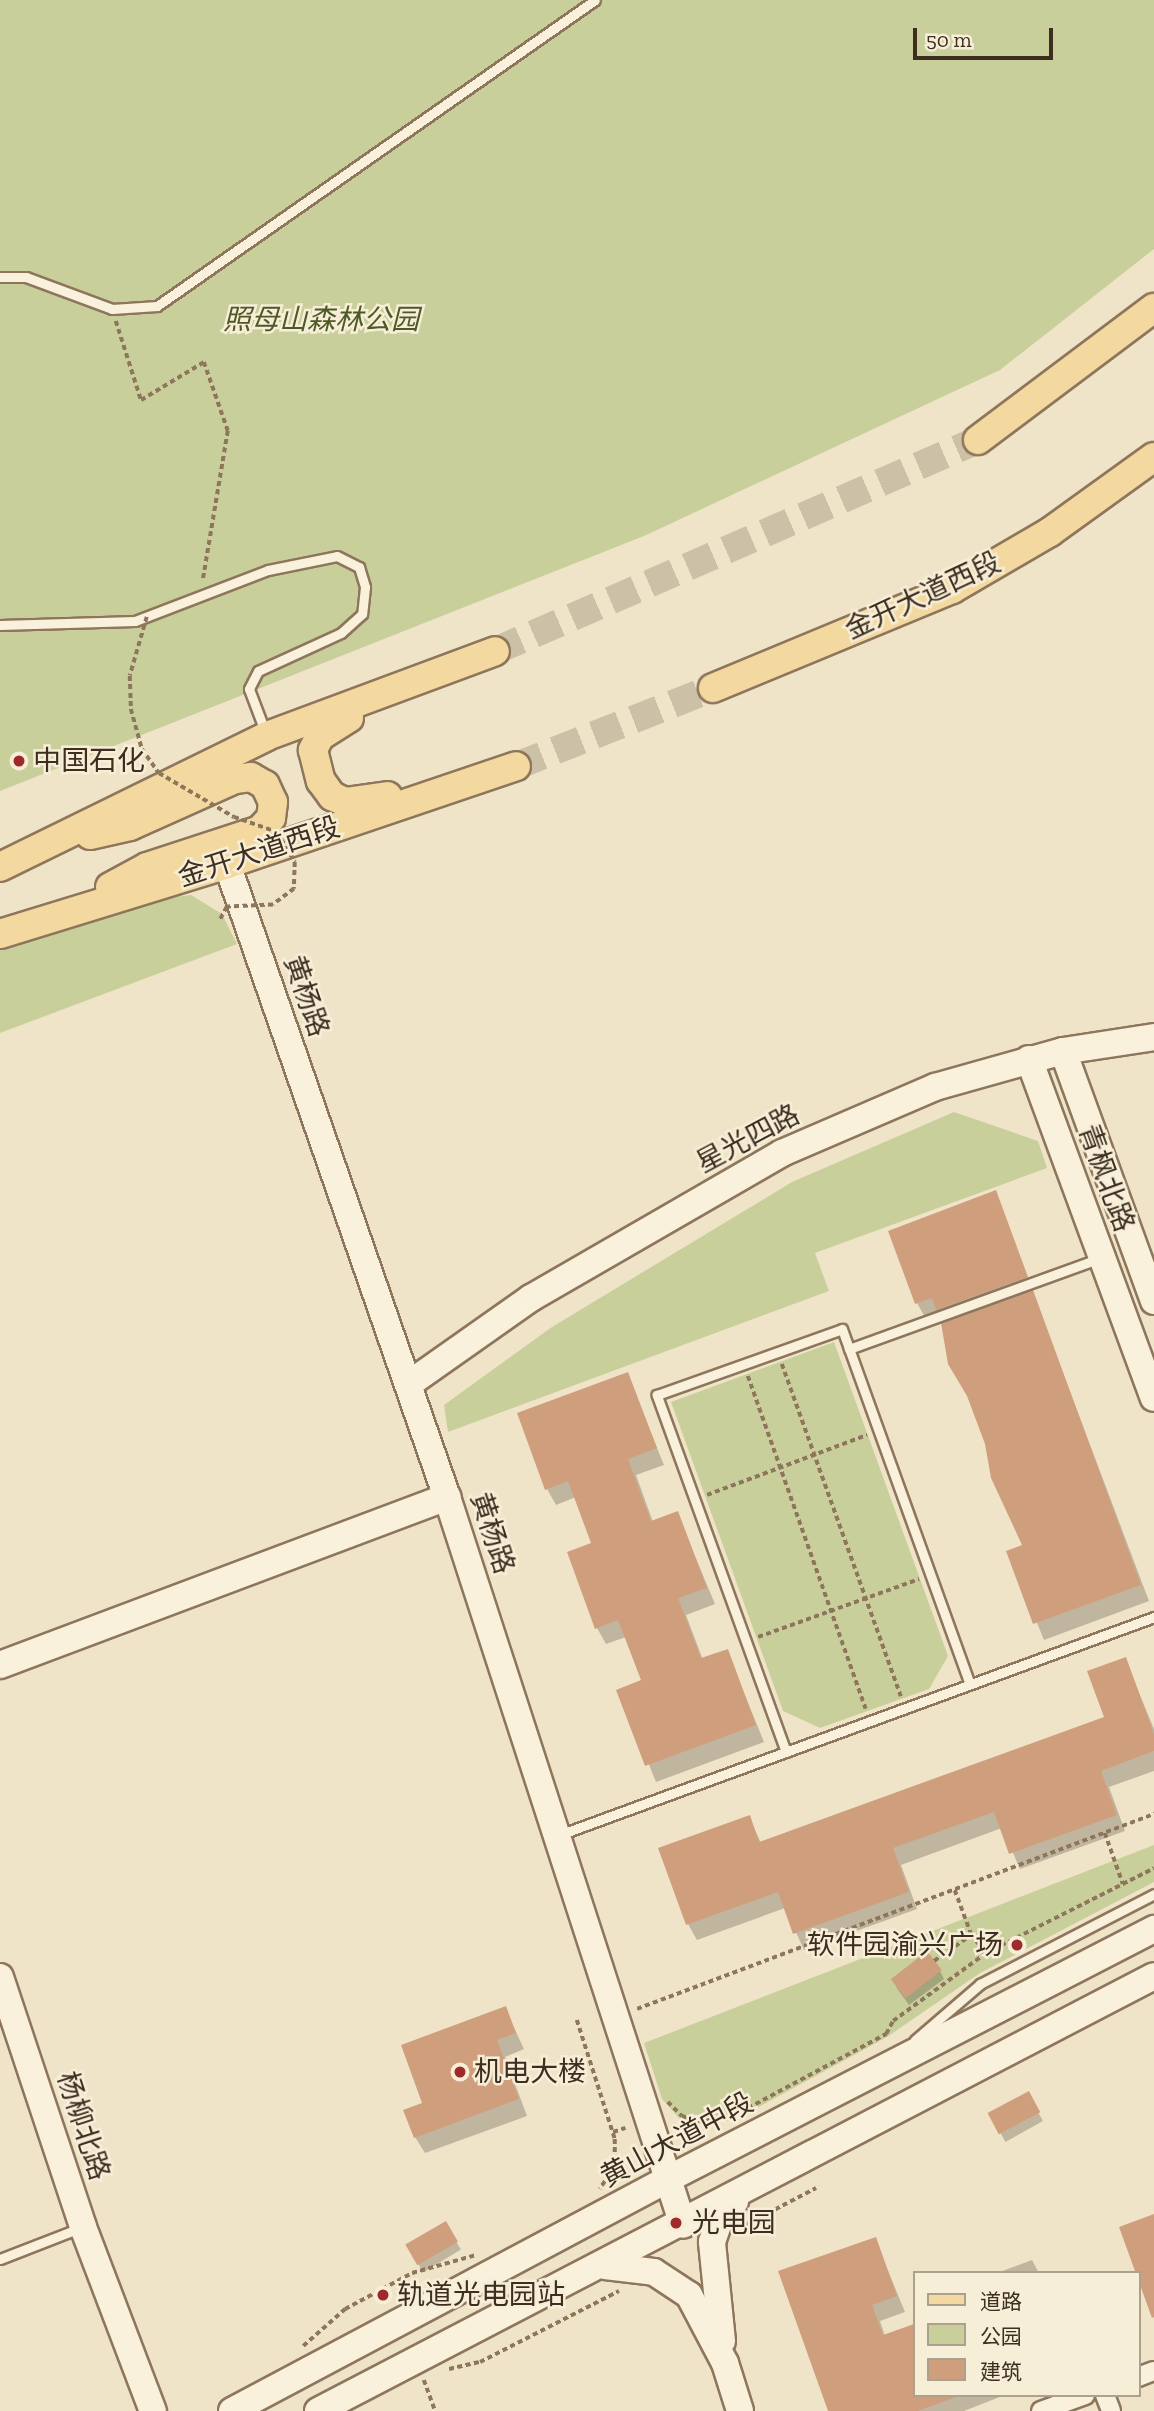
<!DOCTYPE html>
<meta charset="utf-8">
<style>
body{margin:0}
#map{position:relative;width:1154px;height:2411px;overflow:hidden;background:#f0e4c8;font-family:"Zilla Slab","Noto Sans SC",serif}
div>[style]{position:absolute}
.green>*{inset:0;background:#c9cf9b}
.shadow>*{inset:0;background:#0003;transform-origin:0 0}
.building>*{inset:0;background:#cf9f7d;transform-origin:0 0}
.primary-tunnel>*{height:28px;margin-top:-14px;transform-origin:0;background:repeating-linear-gradient(90deg,#ccc0a6 0 28px,transparent 0 42px)}
.path>*{height:3.5px;margin-top:-1.75px;transform-origin:0;background:repeating-linear-gradient(90deg,#8d765c 0 5px,transparent 0 8.5px)}
.roads{filter:drop-shadow(2px 0 #8d765c) drop-shadow(-2px 0 #8d765c) drop-shadow(0 2px #8d765c) drop-shadow(0 -2px #8d765c)}
.lane>*{height:9px;margin:-4.5px;padding:0 4.5px;transform-origin:4.5px;border-radius:4.5px;background:#faf1dc}
.street>*{height:18px;margin:-9px;padding:0 9px;transform-origin:9px;border-radius:9px;background:#faf1dc}
.secondary>*{height:26px;margin:-13px;padding:0 13px;transform-origin:13px;border-radius:13px;background:#faf1dc}
.primary>*{height:28px;margin:-14px;padding:0 14px;transform-origin:14px;border-radius:14px;background:#f3d9a0}
.path-bridge>*{height:3.5px;margin-top:-1.75px;transform-origin:0;background:repeating-linear-gradient(90deg,#8d765c 0 5px,transparent 0 8.5px)}
.dots>*{width:19px;height:19px;translate:-50% -50%;box-sizing:border-box;border:4px solid #f7eed8;border-radius:50%}
span{translate:-50% -50%;white-space:nowrap;text-align:center;line-height:1.15;-webkit-text-stroke:5px #f7eed8;paint-order:stroke}
.park-label{font-size:28px;color:#4d5a26;font-style:italic}
.street-label{font-size:28px;color:#3d2e20}
.poi-label{font-size:28px;color:#3d2e20}
.left{translate:0 -50%;text-align:left}
.right{translate:-100% -50%;text-align:right}
.legend{position:absolute;left:913px;top:2271px;width:228px;height:126px;box-sizing:border-box;background:#f7eed8;border:2px solid #ada18e;margin:0;padding:9px 12px;list-style:none;font-size:21px;color:#3d2e20}
.legend li{display:flex;align-items:center;gap:14px;height:35px}
.legend b{width:35px;border:2px solid #ada18e}
.scale{position:absolute;left:913px;top:28px;width:140px;height:32px;box-sizing:border-box;border:4px solid #3d2e20;border-top:0;padding-left:9px;font-size:21px;line-height:24px;white-space:nowrap;color:#3d2e20;-webkit-text-stroke:5px #f7eed8;paint-order:stroke}
</style>
<div id="map">
<div class="green">
<i style="clip-path:polygon(0 0,1154px 0,1154px 249px,1000px 370px,644px 536px,0 791px)"></i>
<i style="clip-path:polygon(191px 895px,222px 914px,237px 944px,0 1033px,0 949px,164px 898px)"></i>
<i style="clip-path:polygon(954px 1112px,1038px 1141px,1047px 1168px,815px 1253px,829px 1291px,448px 1432px,444px 1405px,552px 1327px,792px 1182px)"></i>
<i style="clip-path:polygon(834px 1342px,948px 1656px,929px 1689px,820px 1728px,783px 1711px,671px 1402px)"></i>
<i style="clip-path:polygon(1154px 1845px,1154px 1882px,980px 1973px,887px 2037px,735px 2120px,697px 2124px,680px 2119px,662px 2099px,644px 2043px)"></i>
</div>
<div class="shadow">
<i style="clip-path:polygon(995px 1193px,1149px 1601px,1044px 1640px,1008px 1552px,1024px 1546px,946px 1323px,940px 1314px,926px 1319px,917px 1303px)"></i>
<i style="clip-path:polygon(627px 1374px,664px 1465px,636px 1475px,653px 1522px,677px 1513px,715px 1604px,686px 1615px,703px 1660px,727px 1651px,764px 1742px,656px 1782px,619px 1691px,643px 1681px,626px 1637px,606px 1644px,597px 1628px,593px 1544px,576px 1497px,556px 1505px,547px 1489px)"></i>
<i style="clip-path:polygon(1125px 1659px,1154px 1729px,1154px 1771px,1109px 1787px,1125px 1831px,1020px 1869px,1002px 1828px,901px 1865px,917px 1909px,804px 1950px,785px 1908px,697px 1940px,688px 1924px,749px 1817px,761px 1843px,1106px 1718px)"></i>
<i style="clip-path:polygon(940px 1971px,944px 1979px,909px 2005px,896px 1987px)"></i>
<i style="clip-path:polygon(505px 2008px,524px 2049px,505px 2057px,527px 2116px,425px 2153px,415px 2137px)"></i>
<i style="left:1028px;top:2094px;width:31px;height:43px;rotate:61deg"></i>
<i style="left:445px;top:2223px;width:31px;height:44px;rotate:59deg"></i>
<i style="clip-path:polygon(875px 2239px,905px 2312px,880px 2321px,885px 2336px,914px 2326px,914px 2395px,1005px 2395px,964px 2411px,830px 2411px)"></i>
<i style="clip-path:polygon(1032px 2260px,1039px 2273px,997px 2273px)"></i>
</div>
<div class="building">
<i style="clip-path:polygon(996px 1190px,1028px 1277px,936px 1310px,932px 1298px,915px 1304px,888px 1231px)"></i>
<i style="clip-path:polygon(1033px 1290px,1141px 1585px,1033px 1624px,1006px 1551px,1022px 1545px,991px 1478px,985px 1444px,967px 1396px,948px 1364px,941px 1323px)"></i>
<i style="clip-path:polygon(628px 1372px,657px 1448px,628px 1459px,651px 1521px,678px 1511px,707px 1588px,678px 1598px,701px 1658px,728px 1649px,756px 1725px,645px 1766px,616px 1690px,641px 1680px,618px 1620px,595px 1629px,567px 1552px,591px 1543px,568px 1481px,545px 1490px,517px 1413px)"></i>
<i style="clip-path:polygon(1126px 1657px,1154px 1734px,1154px 1751px,1101px 1771px,1117px 1815px,1009px 1854px,994px 1812px,893px 1848px,909px 1892px,793px 1934px,778px 1892px,686px 1925px,658px 1848px,750px 1815px,759px 1842px,1104px 1717px,1087px 1671px)"></i>
<i style="left:927px;top:1951px;width:24px;height:46px;rotate:52deg"></i>
<i style="clip-path:polygon(506px 2006px,516px 2033px,497px 2040px,519px 2099px,414px 2138px,403px 2110px,422px 2103px,401px 2045px)"></i>
<i style="left:1029px;top:2091px;width:24px;height:47px;rotate:62deg"></i>
<i style="clip-path:polygon(1154px 2214px,1154px 2317px,1152px 2318px,1119px 2227px)"></i>
<i style="left:446px;top:2221px;width:24px;height:47px;rotate:60deg"></i>
<i style="clip-path:polygon(876px 2237px,897px 2296px,872px 2305px,883px 2335px,914px 2324px,914px 2395px,956px 2397px,918px 2411px,828px 2411px,778px 2271px)"></i>
</div>
<div class="primary-tunnel">
<i style="left:495px;top:651px;width:527px;rotate:-23.6deg"></i>
<i style="left:516px;top:766px;width:212px;rotate:-21.6deg"></i>
</div>
<div class="path">
<i style="left:116px;top:321px;width:83px;rotate:72.4deg"></i>
<i style="left:141px;top:400px;width:74px;rotate:-31.1deg"></i>
<i style="left:204px;top:362px;width:73px;rotate:70.8deg"></i>
<i style="left:228px;top:431px;width:151px;rotate:99.5deg"></i>
<i style="left:782px;top:1364px;width:353px;rotate:70.3deg"></i>
<i style="left:748px;top:1376px;width:353px;rotate:70.5deg"></i>
<i style="left:707px;top:1495px;width:171px;rotate:-20.6deg"></i>
<i style="left:758px;top:1637px;width:171px;rotate:-19.8deg"></i>
<i style="left:1105px;top:1833px;width:54px;rotate:70.6deg"></i>
<i style="left:971px;top:1935px;width:23px;rotate:49deg"></i>
<i style="left:934px;top:1961px;width:45px;rotate:-35.1deg"></i>
<i style="left:971px;top:1935px;width:49px;rotate:-110.3deg"></i>
<i style="left:637px;top:2009px;width:553px;rotate:-20.67deg"></i>
<i style="left:577px;top:2020px;width:125px;rotate:72.3deg"></i>
<i style="left:615px;top:2139px;width:29px;rotate:90deg"></i>
<i style="left:615px;top:2168px;width:26px;rotate:126deg"></i>
<i style="left:668px;top:2102px;width:20px;rotate:45deg"></i>
<i style="left:682px;top:2116px;width:16px;rotate:18deg"></i>
<i style="left:697px;top:2121px;width:36px;rotate:-8deg"></i>
<i style="left:733px;top:2116px;width:174px;rotate:-28.2deg"></i>
<i style="left:886px;top:2034px;width:15px;rotate:-62deg"></i>
<i style="left:893px;top:2021px;width:115px;rotate:-36.2deg"></i>
<i style="left:986px;top:1953px;width:188px;rotate:-26.8deg"></i>
<i style="left:613px;top:2132px;width:13px;rotate:-18deg"></i>
<i style="left:745px;top:2225px;width:80px;rotate:-27.5deg"></i>
<i style="left:303px;top:2346px;width:56px;rotate:-41.4deg"></i>
<i style="left:345px;top:2309px;width:76px;rotate:-28.2deg"></i>
<i style="left:412px;top:2273px;width:66px;rotate:-15.7deg"></i>
<i style="left:449px;top:2369px;width:32px;rotate:-13deg"></i>
<i style="left:480px;top:2362px;width:156px;rotate:-27.1deg"></i>
<i style="left:424px;top:2380px;width:33px;rotate:70deg"></i>
</div>
<div class="roads">
<div class="lane">
<i style="left:0;top:277px;width:26px"></i>
<i style="left:26px;top:277px;width:92px;rotate:20.4deg"></i>
<i style="left:112px;top:309px;width:45px;rotate:-3.8deg"></i>
<i style="left:157px;top:306px;width:534px;rotate:-34.94deg"></i>
<i style="left:0;top:625px;width:135px;rotate:-1.7deg"></i>
<i style="left:135px;top:621px;width:142px;rotate:-21deg"></i>
<i style="left:268px;top:570px;width:70px;rotate:-11.5deg"></i>
<i style="left:337px;top:556px;width:25px;rotate:27deg"></i>
<i style="left:359px;top:567px;width:21px;rotate:73deg"></i>
<i style="left:365px;top:587px;width:27px;rotate:96deg"></i>
<i style="left:362px;top:614px;width:28px;rotate:138deg"></i>
<i style="left:341px;top:633px;width:91px;rotate:155.4deg"></i>
<i style="left:258px;top:671px;width:20px;rotate:117deg"></i>
<i style="left:249px;top:689px;width:48px;rotate:69.3deg"></i>
<i style="left:849px;top:1349px;width:268px;rotate:-19.9deg"></i>
<i style="left:786px;top:1752px;width:380px;rotate:-109.9deg"></i>
<i style="left:657px;top:1395px;width:196px;rotate:-19.6deg"></i>
<i style="left:842px;top:1329px;width:377px;rotate:70.2deg"></i>
<i style="left:559px;top:1835px;width:634px;rotate:-20.12deg"></i>
<i style="left:915px;top:2040px;width:86px;rotate:-40.7deg"></i>
<i style="left:980px;top:1984px;width:196px;rotate:-27.3deg"></i>
<i style="left:0;top:2259px;width:86px;rotate:-21.2deg"></i>
</div>
<div class="street">
<i style="left:1138px;top:2377px;width:17px;rotate:-21deg"></i>
<i style="left:1105px;top:2395px;width:17px;rotate:69deg"></i>
<i style="left:1041px;top:2411px;width:47px;rotate:-20deg"></i>
</div>
<div class="secondary">
<i style="left:227px;top:864px;width:670px;rotate:70.84deg"></i>
<i style="left:447px;top:1497px;width:765px;rotate:72.04deg"></i>
<i style="left:1063px;top:1051px;width:266px;rotate:70deg"></i>
<i style="left:1029px;top:1059px;width:361px;rotate:69.8deg"></i>
<i style="left:409px;top:1384px;width:149px;rotate:-35.2deg"></i>
<i style="left:531px;top:1298px;width:290px;rotate:-30deg"></i>
<i style="left:782px;top:1153px;width:167px;rotate:-23.3deg"></i>
<i style="left:935px;top:1087px;width:133px;rotate:-15.7deg"></i>
<i style="left:1063px;top:1051px;width:92px;rotate:-8.7deg"></i>
<i style="left:0;top:1665px;width:478px;rotate:-20.6deg"></i>
<i style="left:0;top:1977px;width:263px;rotate:71.6deg"></i>
<i style="left:83px;top:2227px;width:197px;rotate:69.2deg"></i>
<i style="left:605px;top:2266px;width:49px;rotate:7deg"></i>
<i style="left:654px;top:2272px;width:42px;rotate:33.3deg"></i>
<i style="left:689px;top:2295px;width:77px;rotate:62.1deg"></i>
<i style="left:725px;top:2363px;width:50px;rotate:72.6deg"></i>
<i style="left:722px;top:2341px;width:100px;rotate:-95.8deg"></i>
<i style="left:712px;top:2242px;width:24px;rotate:-71deg"></i>
<i style="left:720px;top:2219px;width:23px;rotate:-49deg"></i>
<i style="left:232px;top:2411px;width:494px;rotate:-28deg"></i>
<i style="left:668px;top:2179px;width:547px;rotate:-27.22deg"></i>
<i style="left:318px;top:2411px;width:942px;rotate:-27.49deg"></i>
</div>
<div class="primary">
<i style="left:978px;top:440px;width:220px;rotate:-36.9deg"></i>
<i style="left:713px;top:688px;width:259px;rotate:-22.5deg"></i>
<i style="left:952px;top:589px;width:113px;rotate:-30.2deg"></i>
<i style="left:1050px;top:532px;width:128px;rotate:-35.8deg"></i>
<i style="left:349px;top:718px;width:34px;rotate:148deg"></i>
<i style="left:320px;top:736px;width:16px;rotate:117deg"></i>
<i style="left:313px;top:750px;width:32px;rotate:76deg"></i>
<i style="left:321px;top:781px;width:19px;rotate:54deg"></i>
<i style="left:332px;top:796px;width:14px;rotate:25deg"></i>
<i style="left:345px;top:802px;width:43px;rotate:-7.9deg"></i>
<i style="left:90px;top:835px;width:41px;rotate:-12.7deg"></i>
<i style="left:130px;top:826px;width:115px;rotate:-24.1deg"></i>
<i style="left:235px;top:779px;width:16px;rotate:-7deg"></i>
<i style="left:251px;top:777px;width:16px;rotate:30deg"></i>
<i style="left:265px;top:785px;width:19px;rotate:65deg"></i>
<i style="left:273px;top:802px;width:16px;rotate:97deg"></i>
<i style="left:271px;top:818px;width:16px;rotate:133deg"></i>
<i style="left:260px;top:830px;width:119px;rotate:161.9deg"></i>
<i style="left:147px;top:867px;width:42px;rotate:151.6deg"></i>
<i style="left:0;top:867px;width:297px;rotate:-26.1deg"></i>
<i style="left:267px;top:736px;width:243px;rotate:-20.4deg"></i>
<i style="left:0;top:934px;width:238px;rotate:-17.1deg"></i>
<i style="left:227px;top:864px;width:305px;rotate:-18.7deg"></i>
</div>
</div>
<div class="path-bridge">
<i style="left:147px;top:617px;width:61px;rotate:106.1deg"></i>
<i style="left:130px;top:676px;width:33px;rotate:88deg"></i>
<i style="left:131px;top:709px;width:41px;rotate:74.6deg"></i>
<i style="left:142px;top:749px;width:29px;rotate:55deg"></i>
<i style="left:159px;top:773px;width:87px;rotate:30.4deg"></i>
<i style="left:234px;top:817px;width:46px;rotate:19.2deg"></i>
<i style="left:277px;top:832px;width:35px;rotate:59deg"></i>
<i style="left:295px;top:862px;width:27px;rotate:92deg"></i>
<i style="left:294px;top:889px;width:26px;rotate:143deg"></i>
<i style="left:273px;top:905px;width:46px;rotate:177.5deg"></i>
<i style="left:227px;top:907px;width:15px;rotate:118deg"></i>
</div>
<div class="dots">
<i style="left:19px;top:761px;background:#9e2a2b"></i>
<i style="left:1017px;top:1945px;background:#9e2a2b"></i>
<i style="left:460px;top:2072px;background:#9e2a2b"></i>
<i style="left:676px;top:2223px;background:#9e2a2b"></i>
<i style="left:383px;top:2295px;background:#9e2a2b"></i>
</div>
<div class="park-label">
<span style="left:321px;top:320px">照母山森林公园</span>
</div>
<div class="street-label">
<span style="left:923px;top:596px;rotate:-25deg">金开大道西段</span>
<span style="left:259px;top:852px;rotate:-18deg">金开大道西段</span>
<span style="left:306px;top:996px;rotate:71deg">黄杨路</span>
<span style="left:748px;top:1139px;rotate:-28deg">星光四路</span>
<span style="left:1106px;top:1178px;rotate:70deg">青枫北路</span>
<span style="left:492px;top:1533px;rotate:72deg">黄杨路</span>
<span style="left:83px;top:2126px;rotate:72deg">杨柳北路</span>
<span style="left:677px;top:2140px;rotate:-28deg">黄山大道中段</span>
</div>
<div class="poi-label">
<span class="left" style="left:33px;top:761px">中国石化</span>
<span class="right" style="left:1003px;top:1945px">软件园渝兴广场</span>
<span class="left" style="left:474px;top:2072px">机电大楼</span>
<span class="left" style="left:692px;top:2223px">光电园</span>
<span class="left" style="left:397px;top:2295px">轨道光电园站</span>
</div>
<ul class="legend">
<li><b style="height:9px;background:#f3d9a0"></b>道路</li>
<li><b style="height:19px;background:#c9cf9b"></b>公园</li>
<li><b style="height:19px;background:#cf9f7d"></b>建筑</li>
</ul>
<div class="scale">50 m</div>
</div>
